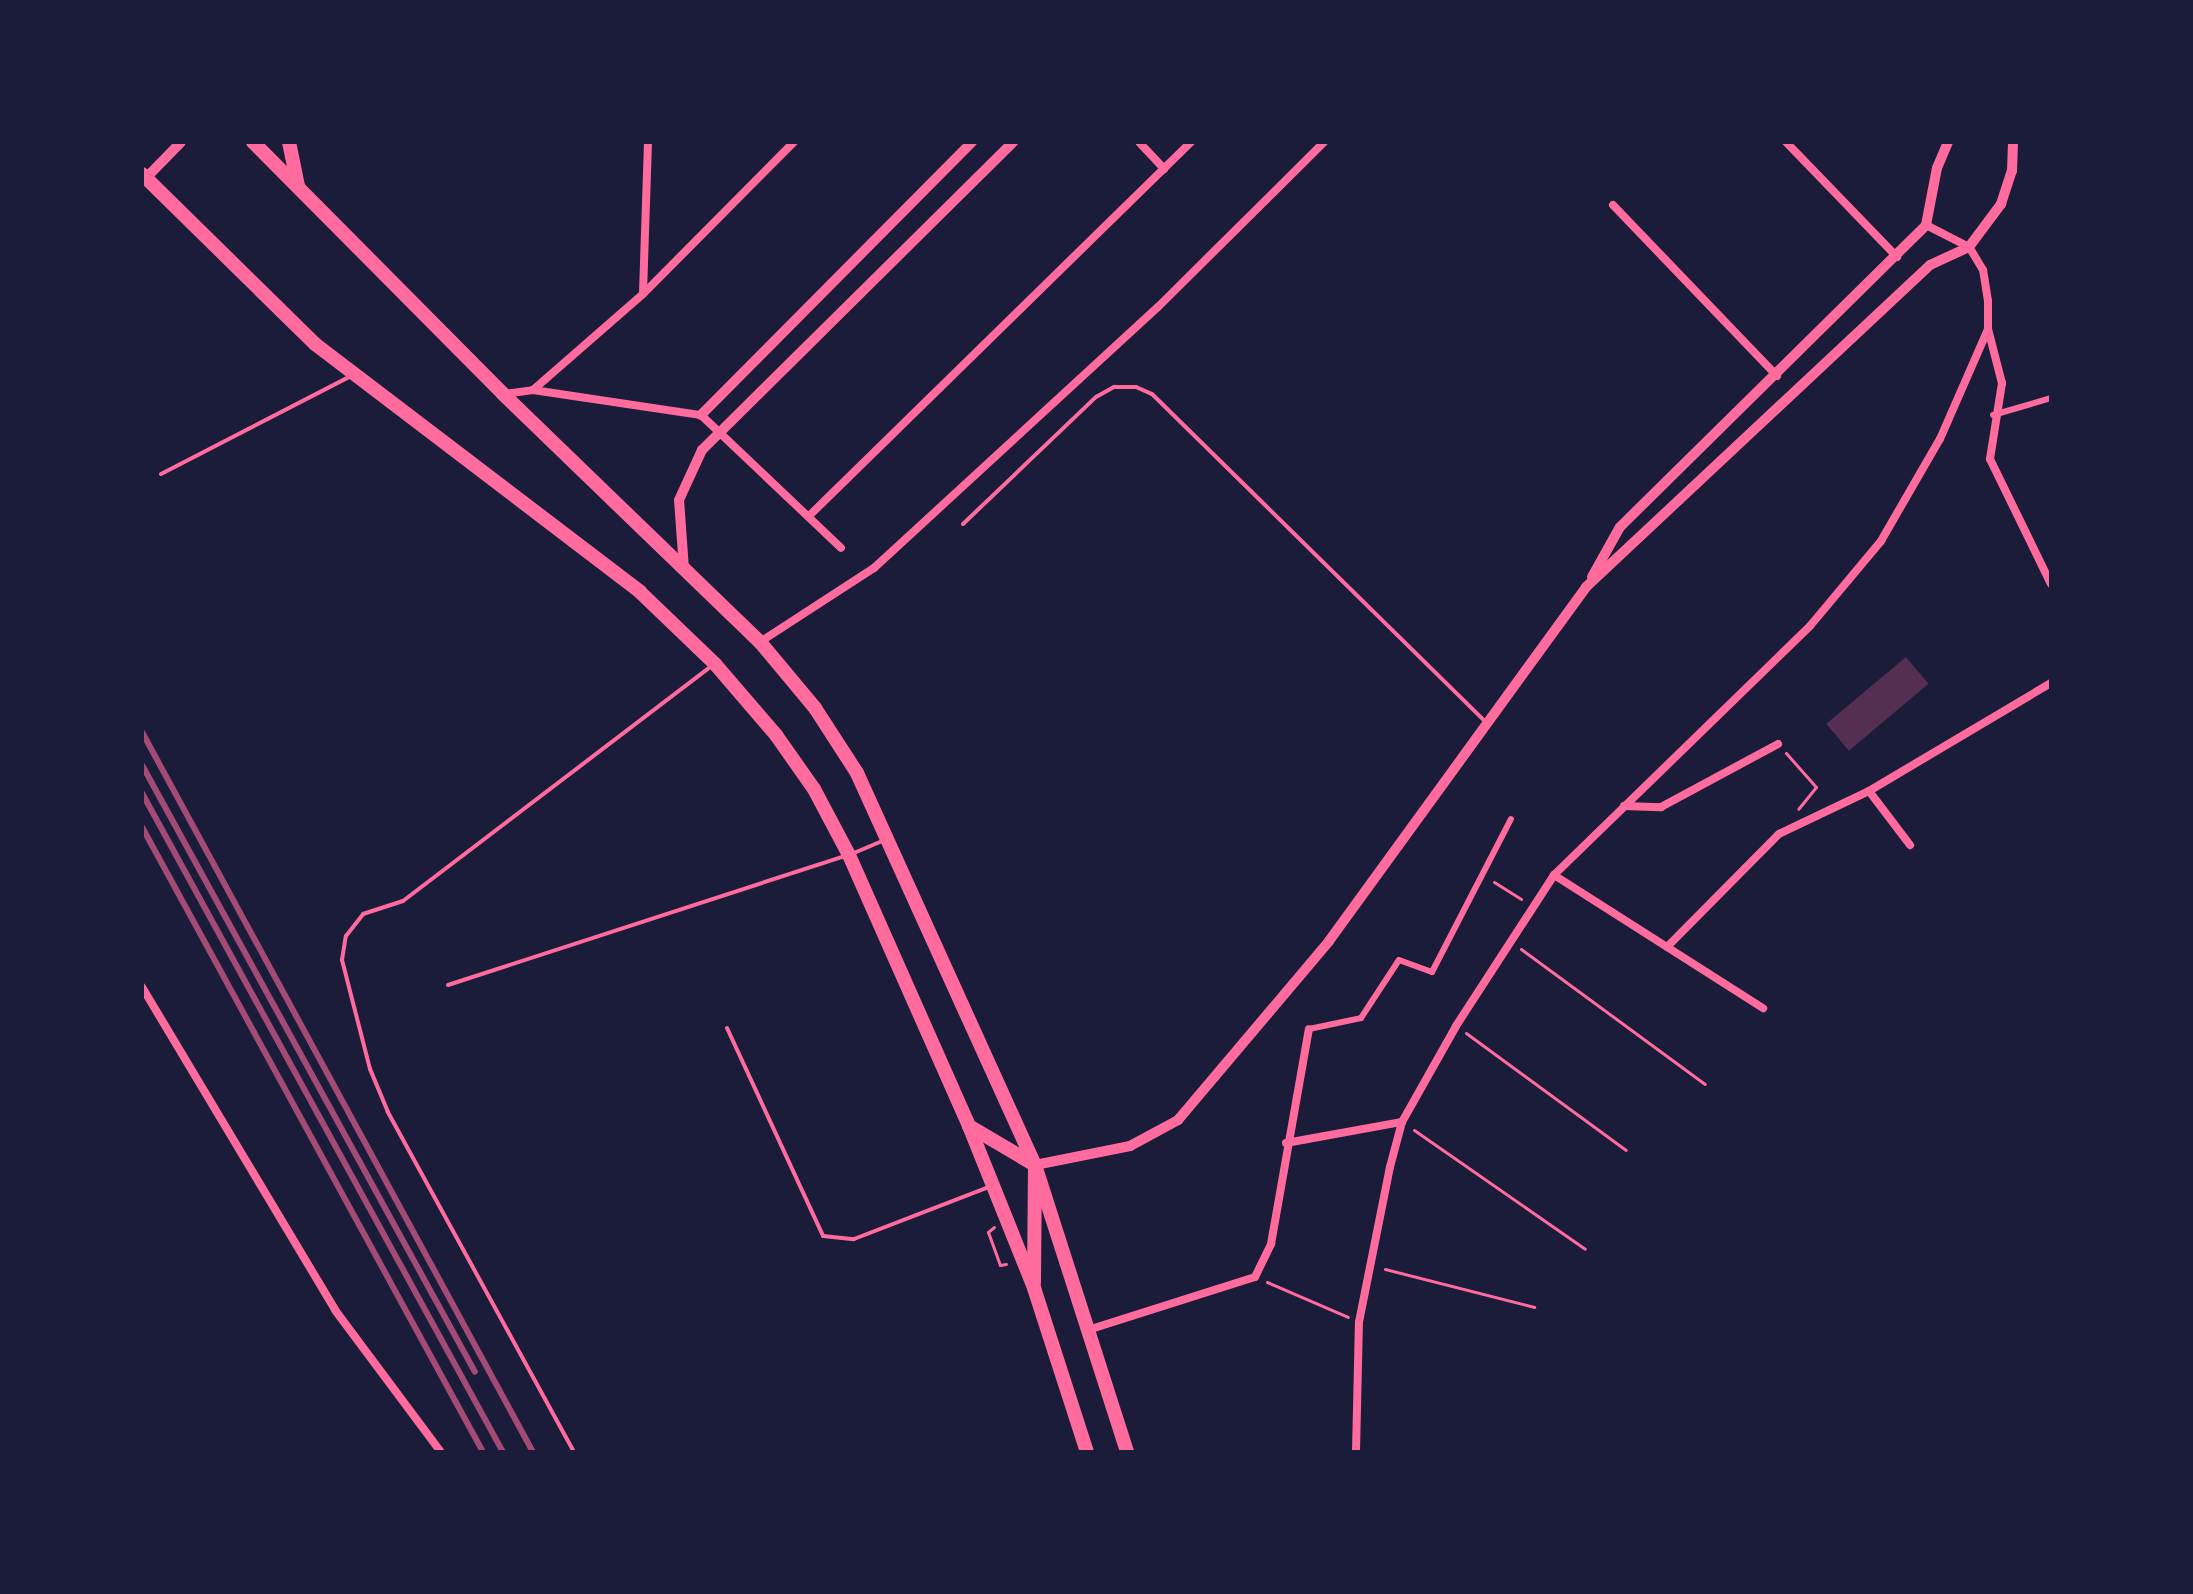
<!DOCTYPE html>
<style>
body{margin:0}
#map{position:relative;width:2193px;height:1594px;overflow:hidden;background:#1b1b3a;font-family:Poppins,sans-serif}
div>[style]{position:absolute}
.building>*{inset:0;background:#542f53;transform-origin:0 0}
.path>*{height:3px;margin:-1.5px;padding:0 1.5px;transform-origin:1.5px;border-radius:1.5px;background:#ff6b9d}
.service>*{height:4px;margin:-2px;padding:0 2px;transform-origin:2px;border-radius:2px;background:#ff6b9d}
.pedestrian>*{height:6px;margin:-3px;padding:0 3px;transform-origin:3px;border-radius:3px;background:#ff6b9d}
.minor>*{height:8px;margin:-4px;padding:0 4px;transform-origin:4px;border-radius:4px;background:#ff6b9d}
.tertiary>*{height:10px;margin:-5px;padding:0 5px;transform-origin:5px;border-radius:5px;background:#ff6b9d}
.trunk>*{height:14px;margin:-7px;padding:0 7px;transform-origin:7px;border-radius:7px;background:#ff6b9d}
.rail>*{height:6px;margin:-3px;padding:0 3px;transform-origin:3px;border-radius:3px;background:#a44b75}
span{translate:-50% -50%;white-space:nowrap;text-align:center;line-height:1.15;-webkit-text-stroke:8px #1b1b3a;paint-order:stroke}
.frame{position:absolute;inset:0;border:144px solid #1b1b3a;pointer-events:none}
</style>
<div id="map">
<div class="building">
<i style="left:1906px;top:657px;width:35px;height:104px;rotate:50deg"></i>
</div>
<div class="path">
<i style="left:1786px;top:753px;width:45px;rotate:48.6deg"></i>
<i style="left:1816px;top:787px;width:28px;rotate:129deg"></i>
<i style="left:1494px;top:882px;width:32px;rotate:32deg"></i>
<i style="left:1521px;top:949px;width:228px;rotate:36.3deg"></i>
<i style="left:1466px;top:1033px;width:198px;rotate:36.2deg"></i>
<i style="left:1414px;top:1130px;width:208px;rotate:34.8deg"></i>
<i style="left:994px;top:1227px;width:8px;rotate:140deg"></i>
<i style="left:988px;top:1232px;width:35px;rotate:70deg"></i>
<i style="left:1000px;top:1265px;width:6px;rotate:-9deg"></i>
<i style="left:1385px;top:1269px;width:154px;rotate:14.3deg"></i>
<i style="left:1267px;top:1282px;width:88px;rotate:23.4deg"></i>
</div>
<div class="service">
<i style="left:161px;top:474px;width:214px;rotate:-27.3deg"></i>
<i style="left:963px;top:524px;width:184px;rotate:-43.7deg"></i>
<i style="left:1096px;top:397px;width:21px;rotate:-29deg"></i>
<i style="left:1114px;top:387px;width:22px"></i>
<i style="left:1136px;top:387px;width:17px;rotate:24deg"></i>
<i style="left:1152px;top:394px;width:467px;rotate:44.5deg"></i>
<i style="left:854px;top:853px;width:30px;rotate:-23deg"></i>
<i style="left:448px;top:985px;width:417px;rotate:-18deg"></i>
<i style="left:727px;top:1028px;width:229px;rotate:65.2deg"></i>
<i style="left:823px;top:1236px;width:31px;rotate:6deg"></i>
<i style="left:854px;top:1239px;width:147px;rotate:-21.1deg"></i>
<i style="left:574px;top:1452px;width:388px;rotate:-118.7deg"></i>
<i style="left:388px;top:1112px;width:47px;rotate:-112.7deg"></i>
<i style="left:370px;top:1069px;width:113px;rotate:-104.4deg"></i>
<i style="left:342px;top:960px;width:24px;rotate:-81deg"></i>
<i style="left:346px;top:936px;width:28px;rotate:-52deg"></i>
<i style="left:363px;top:914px;width:42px;rotate:-18deg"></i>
<i style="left:403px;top:901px;width:388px;rotate:-37.3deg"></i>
</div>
<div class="pedestrian">
<i style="left:1993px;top:415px;width:60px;rotate:-16.3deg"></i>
<i style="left:1309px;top:1029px;width:53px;rotate:-11.9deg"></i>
<i style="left:1361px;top:1018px;width:69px;rotate:-56.8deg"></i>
<i style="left:1399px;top:960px;width:35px;rotate:20deg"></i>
<i style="left:1432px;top:972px;width:172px;rotate:-62.7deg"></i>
</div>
<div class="minor">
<i style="left:1139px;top:142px;width:37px;rotate:47deg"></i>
<i style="left:1786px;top:142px;width:160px;rotate:46deg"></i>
<i style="left:1613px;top:205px;width:237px;rotate:46.2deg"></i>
<i style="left:643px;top:293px;width:151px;rotate:-88.1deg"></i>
<i style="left:1988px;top:329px;width:56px;rotate:75.5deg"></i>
<i style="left:2002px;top:383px;width:77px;rotate:99deg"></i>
<i style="left:1990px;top:459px;width:139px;rotate:64deg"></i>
<i style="left:533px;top:390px;width:146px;rotate:-41.1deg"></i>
<i style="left:643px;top:294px;width:214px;rotate:-45.2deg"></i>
<i style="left:505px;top:394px;width:28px;rotate:-8deg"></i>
<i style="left:533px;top:390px;width:170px;rotate:8.5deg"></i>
<i style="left:701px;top:415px;width:193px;rotate:43.5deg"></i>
<i style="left:811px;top:514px;width:532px;rotate:-44.39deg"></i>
<i style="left:760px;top:642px;width:136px;rotate:-33deg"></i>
<i style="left:874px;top:568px;width:386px;rotate:-42.6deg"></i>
<i style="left:1158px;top:307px;width:234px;rotate:-44.8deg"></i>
<i style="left:1869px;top:791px;width:68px;rotate:52.8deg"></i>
<i style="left:1624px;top:806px;width:37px;rotate:2deg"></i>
<i style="left:1661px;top:807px;width:133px;rotate:-28.3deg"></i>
<i style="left:1554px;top:875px;width:248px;rotate:32.5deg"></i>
<i style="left:1667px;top:947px;width:159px;rotate:-45.3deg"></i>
<i style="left:1779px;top:834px;width:100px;rotate:-25.5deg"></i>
<i style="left:1869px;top:791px;width:212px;rotate:-30.7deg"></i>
<i style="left:142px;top:987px;width:376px;rotate:59.1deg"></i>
<i style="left:335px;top:1310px;width:177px;rotate:53.3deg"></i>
<i style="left:1286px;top:1143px;width:118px;rotate:-10.3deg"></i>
<i style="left:1091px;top:1329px;width:172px;rotate:-17.6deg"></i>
<i style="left:1255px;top:1277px;width:37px;rotate:-64deg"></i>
<i style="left:1271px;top:1244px;width:218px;rotate:-80deg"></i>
<i style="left:1356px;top:1452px;width:130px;rotate:-88.7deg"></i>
<i style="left:1359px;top:1322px;width:158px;rotate:-78.7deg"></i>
<i style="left:1390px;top:1167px;width:47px;rotate:-75.1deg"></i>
<i style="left:1402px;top:1122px;width:110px;rotate:-60.6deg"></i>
<i style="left:1456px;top:1026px;width:180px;rotate:-57deg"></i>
<i style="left:1554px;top:875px;width:357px;rotate:-44.2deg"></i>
<i style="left:1810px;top:626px;width:111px;rotate:-50.1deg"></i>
<i style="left:1881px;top:541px;width:118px;rotate:-60deg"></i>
<i style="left:1940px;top:439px;width:120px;rotate:-66.4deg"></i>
<i style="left:1988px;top:329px;width:28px;rotate:-90deg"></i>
<i style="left:1988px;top:301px;width:31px;rotate:-99deg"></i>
<i style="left:1983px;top:270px;width:27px;rotate:-121deg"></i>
<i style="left:1969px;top:247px;width:48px;rotate:-152.9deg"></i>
</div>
<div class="tertiary">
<i style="left:146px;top:178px;width:50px;rotate:-45.8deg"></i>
<i style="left:701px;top:415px;width:385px;rotate:-45.2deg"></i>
<i style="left:684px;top:569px;width:69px;rotate:-94.1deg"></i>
<i style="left:679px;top:500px;width:55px;rotate:-65.3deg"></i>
<i style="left:702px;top:450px;width:438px;rotate:-44.7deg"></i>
<i style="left:1592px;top:577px;width:57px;rotate:-60.8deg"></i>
<i style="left:1620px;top:527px;width:430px;rotate:-44.6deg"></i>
<i style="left:1926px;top:225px;width:58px;rotate:-79.1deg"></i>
<i style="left:1937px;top:168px;width:28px;rotate:-67deg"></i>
<i style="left:1035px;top:1165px;width:97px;rotate:-11.3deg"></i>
<i style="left:1130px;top:1146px;width:55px;rotate:-28.4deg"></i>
<i style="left:1178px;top:1120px;width:234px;rotate:-49.8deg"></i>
<i style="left:1329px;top:941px;width:437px;rotate:-54deg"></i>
<i style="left:1586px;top:587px;width:471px;rotate:-43.1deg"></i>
<i style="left:1930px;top:265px;width:43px;rotate:-24.8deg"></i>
<i style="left:1969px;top:247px;width:54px;rotate:-53.3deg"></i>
<i style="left:2001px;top:204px;width:35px;rotate:-72deg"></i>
<i style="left:2012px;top:171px;width:29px;rotate:-88deg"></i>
</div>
<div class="trunk">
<i style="left:253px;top:142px;width:355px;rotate:45.2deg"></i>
<i style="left:503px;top:394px;width:357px;rotate:44deg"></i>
<i style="left:760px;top:642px;width:86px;rotate:50.2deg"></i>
<i style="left:815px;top:708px;width:77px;rotate:57.1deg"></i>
<i style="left:857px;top:773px;width:431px;rotate:65.6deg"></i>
<i style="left:1035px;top:1165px;width:301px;rotate:72.2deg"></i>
<i style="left:289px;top:142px;width:45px;rotate:78.4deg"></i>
<i style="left:142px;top:174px;width:243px;rotate:44.5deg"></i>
<i style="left:315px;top:344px;width:409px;rotate:37.3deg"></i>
<i style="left:640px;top:592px;width:104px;rotate:43.8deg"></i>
<i style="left:715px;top:664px;width:94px;rotate:49.3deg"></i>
<i style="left:776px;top:735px;width:66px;rotate:54.9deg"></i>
<i style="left:814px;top:789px;width:75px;rotate:62.1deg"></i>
<i style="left:849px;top:855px;width:296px;rotate:66.1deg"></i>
<i style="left:969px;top:1126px;width:175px;rotate:68.1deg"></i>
<i style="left:1034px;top:1288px;width:172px;rotate:72.1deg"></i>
<i style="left:969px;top:1126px;width:77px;rotate:30.6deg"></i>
<i style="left:1035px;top:1165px;width:118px;rotate:90.5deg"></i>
</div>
<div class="rail">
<i style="left:142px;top:732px;width:819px;rotate:61.5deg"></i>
<i style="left:142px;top:765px;width:692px;rotate:61.25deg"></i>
<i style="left:142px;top:793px;width:751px;rotate:61.29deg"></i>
<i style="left:142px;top:827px;width:712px;rotate:61.38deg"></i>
</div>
<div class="frame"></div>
</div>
